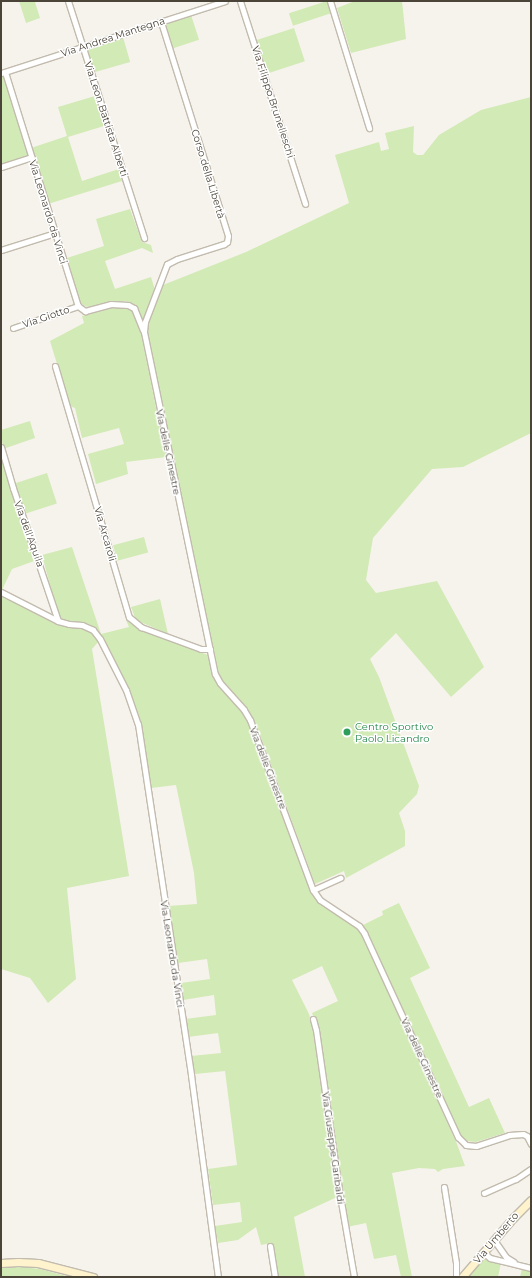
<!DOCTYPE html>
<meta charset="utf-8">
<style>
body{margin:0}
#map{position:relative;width:532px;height:1278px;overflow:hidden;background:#f6f3ec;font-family:Montserrat,sans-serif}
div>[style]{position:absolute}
.green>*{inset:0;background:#d2eab5;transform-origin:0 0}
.roads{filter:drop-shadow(1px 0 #c2bbae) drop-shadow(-1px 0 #c2bbae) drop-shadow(0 1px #c2bbae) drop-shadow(0 -1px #c2bbae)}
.minor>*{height:5px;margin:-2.5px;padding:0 2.5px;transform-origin:2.5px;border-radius:2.5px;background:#fff}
.secondary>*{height:7px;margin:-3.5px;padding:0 3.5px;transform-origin:3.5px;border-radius:3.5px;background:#fff3cd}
.dots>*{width:11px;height:11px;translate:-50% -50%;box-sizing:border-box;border:2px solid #fff;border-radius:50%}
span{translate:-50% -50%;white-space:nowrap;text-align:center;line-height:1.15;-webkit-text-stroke:3px #fff;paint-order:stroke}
.street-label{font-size:10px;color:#4b4439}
.leisure-label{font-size:10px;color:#27864d}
.left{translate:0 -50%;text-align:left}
.frame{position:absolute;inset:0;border:2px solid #4b4439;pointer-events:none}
</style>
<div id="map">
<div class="green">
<i style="clip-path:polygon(19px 1px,38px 1px,35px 2px,40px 18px,26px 23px)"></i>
<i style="left:327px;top:1px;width:13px;height:40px;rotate:72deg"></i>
<i style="clip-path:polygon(355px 1px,402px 1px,406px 39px,351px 53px,337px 8px)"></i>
<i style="left:191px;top:15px;width:26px;height:28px;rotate:72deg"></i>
<i style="left:294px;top:28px;width:35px;height:40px;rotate:72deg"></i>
<i style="left:123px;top:37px;width:26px;height:40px;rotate:74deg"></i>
<i style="clip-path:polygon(3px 74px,29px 156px,1px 165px,1px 75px)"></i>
<i style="clip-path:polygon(95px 96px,104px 126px,68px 137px,82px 181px,119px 169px,122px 181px,48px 204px,31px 148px,67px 136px,58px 107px)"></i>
<i style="clip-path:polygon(531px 97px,531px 433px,463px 467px,432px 469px,373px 538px,366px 580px,376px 593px,437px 581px,484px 667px,451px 697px,396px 633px,370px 659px,379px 677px,419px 786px,417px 794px,399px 813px,405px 831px,405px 846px,346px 878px,344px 871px,315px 884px,259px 732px,245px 705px,220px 678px,218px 670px,146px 334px,147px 323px,163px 285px,246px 252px,349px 203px,335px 155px,379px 142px,381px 151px,389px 149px,385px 133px,414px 126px,413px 152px,417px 155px,423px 155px,439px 135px,481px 110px)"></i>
<i style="clip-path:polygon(130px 209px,142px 242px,151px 245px,153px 253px,142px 248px,105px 261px,115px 289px,151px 277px,155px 290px,143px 320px,137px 307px,125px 301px,115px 301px,88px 307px,83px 305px,79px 300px,67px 258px,104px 246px,96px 219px)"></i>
<i style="clip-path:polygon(119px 306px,132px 310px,139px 323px,166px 457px,126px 462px,128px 474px,96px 484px,88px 454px,124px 444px,119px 428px,82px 438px,75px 408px,70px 406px,50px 341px,84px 323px,82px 316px)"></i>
<i style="clip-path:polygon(30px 421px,35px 438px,3px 449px,1px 430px)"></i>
<i style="clip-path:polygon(1px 453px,37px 560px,12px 569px,2px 590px)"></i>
<i style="left:47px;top:473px;width:32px;height:35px;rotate:72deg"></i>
<i style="left:144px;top:537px;width:16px;height:32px;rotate:75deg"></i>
<i style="clip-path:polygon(72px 547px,101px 634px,129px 627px,126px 620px,140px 630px,208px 655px,214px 679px,243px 711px,254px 736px,312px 892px,319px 902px,358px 928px,362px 933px,457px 1144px,465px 1166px,443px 1169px,438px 1172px,435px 1169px,419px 1168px,392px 1173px,412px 1277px,401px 1277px,396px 1255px,374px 1259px,366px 1223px,347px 1227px,318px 1030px,312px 1013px,338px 1001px,322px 966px,292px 980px,309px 1014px,313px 1030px,337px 1197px,294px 1217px,305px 1277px,277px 1277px,271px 1243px,261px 1245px,256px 1227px,238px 1240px,218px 1243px,215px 1226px,242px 1222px,240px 1202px,213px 1205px,208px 1169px,237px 1165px,225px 1071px,195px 1074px,191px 1056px,221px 1053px,218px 1033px,188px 1037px,185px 1019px,216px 1015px,214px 995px,183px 1000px,181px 983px,210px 979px,207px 959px,178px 963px,168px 906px,197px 904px,194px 873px,176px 785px,151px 788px,140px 718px,133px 699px,101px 634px,89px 624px,63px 620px,58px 615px,42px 555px)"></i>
<i style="clip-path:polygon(1px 594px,54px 622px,66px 626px,81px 627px,90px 630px,99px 641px,92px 649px,129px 876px,67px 888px,76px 979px,48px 1003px,30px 978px,1px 969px)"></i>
<i style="clip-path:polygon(160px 599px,168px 634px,136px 620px,131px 607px)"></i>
<i style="clip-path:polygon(399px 903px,430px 968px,410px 978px,469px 1107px,489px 1098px,505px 1133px,476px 1142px,466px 1141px,461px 1136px,363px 925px,383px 915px,382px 911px)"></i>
<i style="clip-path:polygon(485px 1259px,501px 1263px,498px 1277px,468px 1277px,481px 1260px)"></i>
<i style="clip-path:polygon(23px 1267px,40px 1269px,70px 1277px,1px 1277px,1px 1268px)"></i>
<i style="clip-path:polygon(522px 1268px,531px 1271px,531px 1277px,520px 1277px)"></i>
</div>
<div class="roads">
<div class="minor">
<i style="left:68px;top:1px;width:249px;rotate:72.2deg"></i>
<i style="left:240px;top:1px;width:213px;rotate:72.2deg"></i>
<i style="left:330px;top:1px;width:133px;rotate:72.9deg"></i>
<i style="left:161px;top:22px;width:224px;rotate:72.6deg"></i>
<i style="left:228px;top:236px;width:6px;rotate:99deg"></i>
<i style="left:227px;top:242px;width:4px;rotate:146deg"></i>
<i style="left:224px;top:244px;width:49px;rotate:162.3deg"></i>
<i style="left:177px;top:259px;width:11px;rotate:153deg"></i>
<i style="left:167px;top:264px;width:62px;rotate:110.8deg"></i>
<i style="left:145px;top:322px;width:10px;rotate:96deg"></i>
<i style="left:144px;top:332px;width:349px;rotate:78.3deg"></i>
<i style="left:215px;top:674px;width:10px;rotate:61deg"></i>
<i style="left:220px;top:683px;width:36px;rotate:48deg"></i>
<i style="left:244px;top:710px;width:12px;rotate:59deg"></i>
<i style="left:250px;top:720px;width:181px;rotate:69.7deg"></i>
<i style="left:313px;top:890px;width:12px;rotate:55deg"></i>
<i style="left:320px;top:900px;width:47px;rotate:33.7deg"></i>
<i style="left:359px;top:926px;width:9px;rotate:54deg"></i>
<i style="left:364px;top:933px;width:225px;rotate:65.3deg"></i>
<i style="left:458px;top:1137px;width:11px;rotate:45deg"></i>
<i style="left:466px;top:1145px;width:10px;rotate:6deg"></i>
<i style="left:476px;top:1146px;width:35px;rotate:-18deg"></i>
<i style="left:509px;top:1135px;width:14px;rotate:-4deg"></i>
<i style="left:523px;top:1134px;width:4px;rotate:27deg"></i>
<i style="left:527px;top:1136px;width:9px;rotate:63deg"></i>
<i style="left:5px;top:72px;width:245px;rotate:72.7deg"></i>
<i style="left:78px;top:306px;width:9px;rotate:36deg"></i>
<i style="left:85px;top:311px;width:27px;rotate:-15deg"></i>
<i style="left:111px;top:304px;width:17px;rotate:3deg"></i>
<i style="left:128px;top:305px;width:7px;rotate:27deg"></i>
<i style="left:134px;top:308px;width:24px;rotate:68deg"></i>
<i style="left:1px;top:73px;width:235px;rotate:-17.8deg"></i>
<i style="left:1px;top:167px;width:32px;rotate:-18deg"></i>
<i style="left:1px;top:250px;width:57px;rotate:-17.5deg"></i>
<i style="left:13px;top:328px;width:69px;rotate:-18.7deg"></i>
<i style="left:55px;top:366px;width:262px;rotate:73.6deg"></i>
<i style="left:129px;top:617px;width:16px;rotate:40deg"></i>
<i style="left:141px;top:627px;width:64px;rotate:20.1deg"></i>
<i style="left:201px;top:649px;width:9px"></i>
<i style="left:1px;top:447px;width:43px;rotate:73.7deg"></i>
<i style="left:13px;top:488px;width:140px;rotate:71.3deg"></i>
<i style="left:1px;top:592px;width:64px;rotate:27deg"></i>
<i style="left:58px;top:621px;width:11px;rotate:15deg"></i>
<i style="left:69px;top:624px;width:13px;rotate:4deg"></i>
<i style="left:82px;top:625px;width:12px;rotate:24deg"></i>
<i style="left:93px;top:630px;width:11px;rotate:52deg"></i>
<i style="left:100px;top:639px;width:57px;rotate:63deg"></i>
<i style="left:126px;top:690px;width:36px;rotate:71deg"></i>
<i style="left:138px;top:724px;width:355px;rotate:81.4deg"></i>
<i style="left:191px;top:1075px;width:204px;rotate:82.4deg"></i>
<i style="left:313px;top:890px;width:30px;rotate:-24deg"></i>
<i style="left:313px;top:1019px;width:11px;rotate:75deg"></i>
<i style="left:316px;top:1030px;width:162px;rotate:81.8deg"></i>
<i style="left:339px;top:1190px;width:88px;rotate:80.2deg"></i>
<i style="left:444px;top:1187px;width:77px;rotate:81deg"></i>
<i style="left:456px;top:1263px;width:14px;rotate:90deg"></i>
<i style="left:484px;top:1193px;width:35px;rotate:-24deg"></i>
<i style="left:516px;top:1179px;width:18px;rotate:-34deg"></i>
<i style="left:494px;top:1240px;width:21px;rotate:55deg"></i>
<i style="left:506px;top:1257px;width:9px;rotate:32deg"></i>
<i style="left:270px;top:1246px;width:31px;rotate:81deg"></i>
<i style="left:484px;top:1253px;width:8px;rotate:40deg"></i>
<i style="left:490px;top:1258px;width:42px;rotate:13.7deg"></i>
</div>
<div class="secondary">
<i style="left:1px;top:1263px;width:17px;rotate:-3deg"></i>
<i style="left:18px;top:1262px;width:20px;rotate:3deg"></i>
<i style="left:38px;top:1263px;width:57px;rotate:14.3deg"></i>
<i style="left:462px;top:1277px;width:78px;rotate:-49.2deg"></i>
<i style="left:513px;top:1218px;width:25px;rotate:-45deg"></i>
</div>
</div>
<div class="dots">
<i style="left:347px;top:732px;background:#2e9e5b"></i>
</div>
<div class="street-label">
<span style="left:113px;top:37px;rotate:-18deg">Via Andrea Mantegna</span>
<span style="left:273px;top:102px;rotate:72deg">Via Filippo Brunelleschi</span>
<span style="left:106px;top:119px;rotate:72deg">Via Leon Battista Alberti</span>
<span style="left:208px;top:174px;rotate:73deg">Corso della Libertà</span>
<span style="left:48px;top:212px;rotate:73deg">Via Leonardo da Vinci</span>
<span style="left:46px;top:317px;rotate:-19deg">Via Giotto</span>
<span style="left:168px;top:452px;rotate:78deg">Via delle Ginestre</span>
<span style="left:29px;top:534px;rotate:70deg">Via dell'Aquila</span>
<span style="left:105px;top:534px;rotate:74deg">Via Arcaroli</span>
<span style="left:268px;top:768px;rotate:69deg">Via delle Ginestre</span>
<span style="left:172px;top:954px;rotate:81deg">Via Leonardo da Vinci</span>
<span style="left:422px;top:1058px;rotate:65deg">Via delle Ginestre</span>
<span style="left:333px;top:1148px;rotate:82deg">Via Giuseppe Garibaldi</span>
<span style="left:496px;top:1238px;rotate:-50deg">Via Umberto</span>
</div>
<div class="leisure-label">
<span class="left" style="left:355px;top:732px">Centro Sportivo<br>Paolo Licandro</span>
</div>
<div class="frame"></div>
</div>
